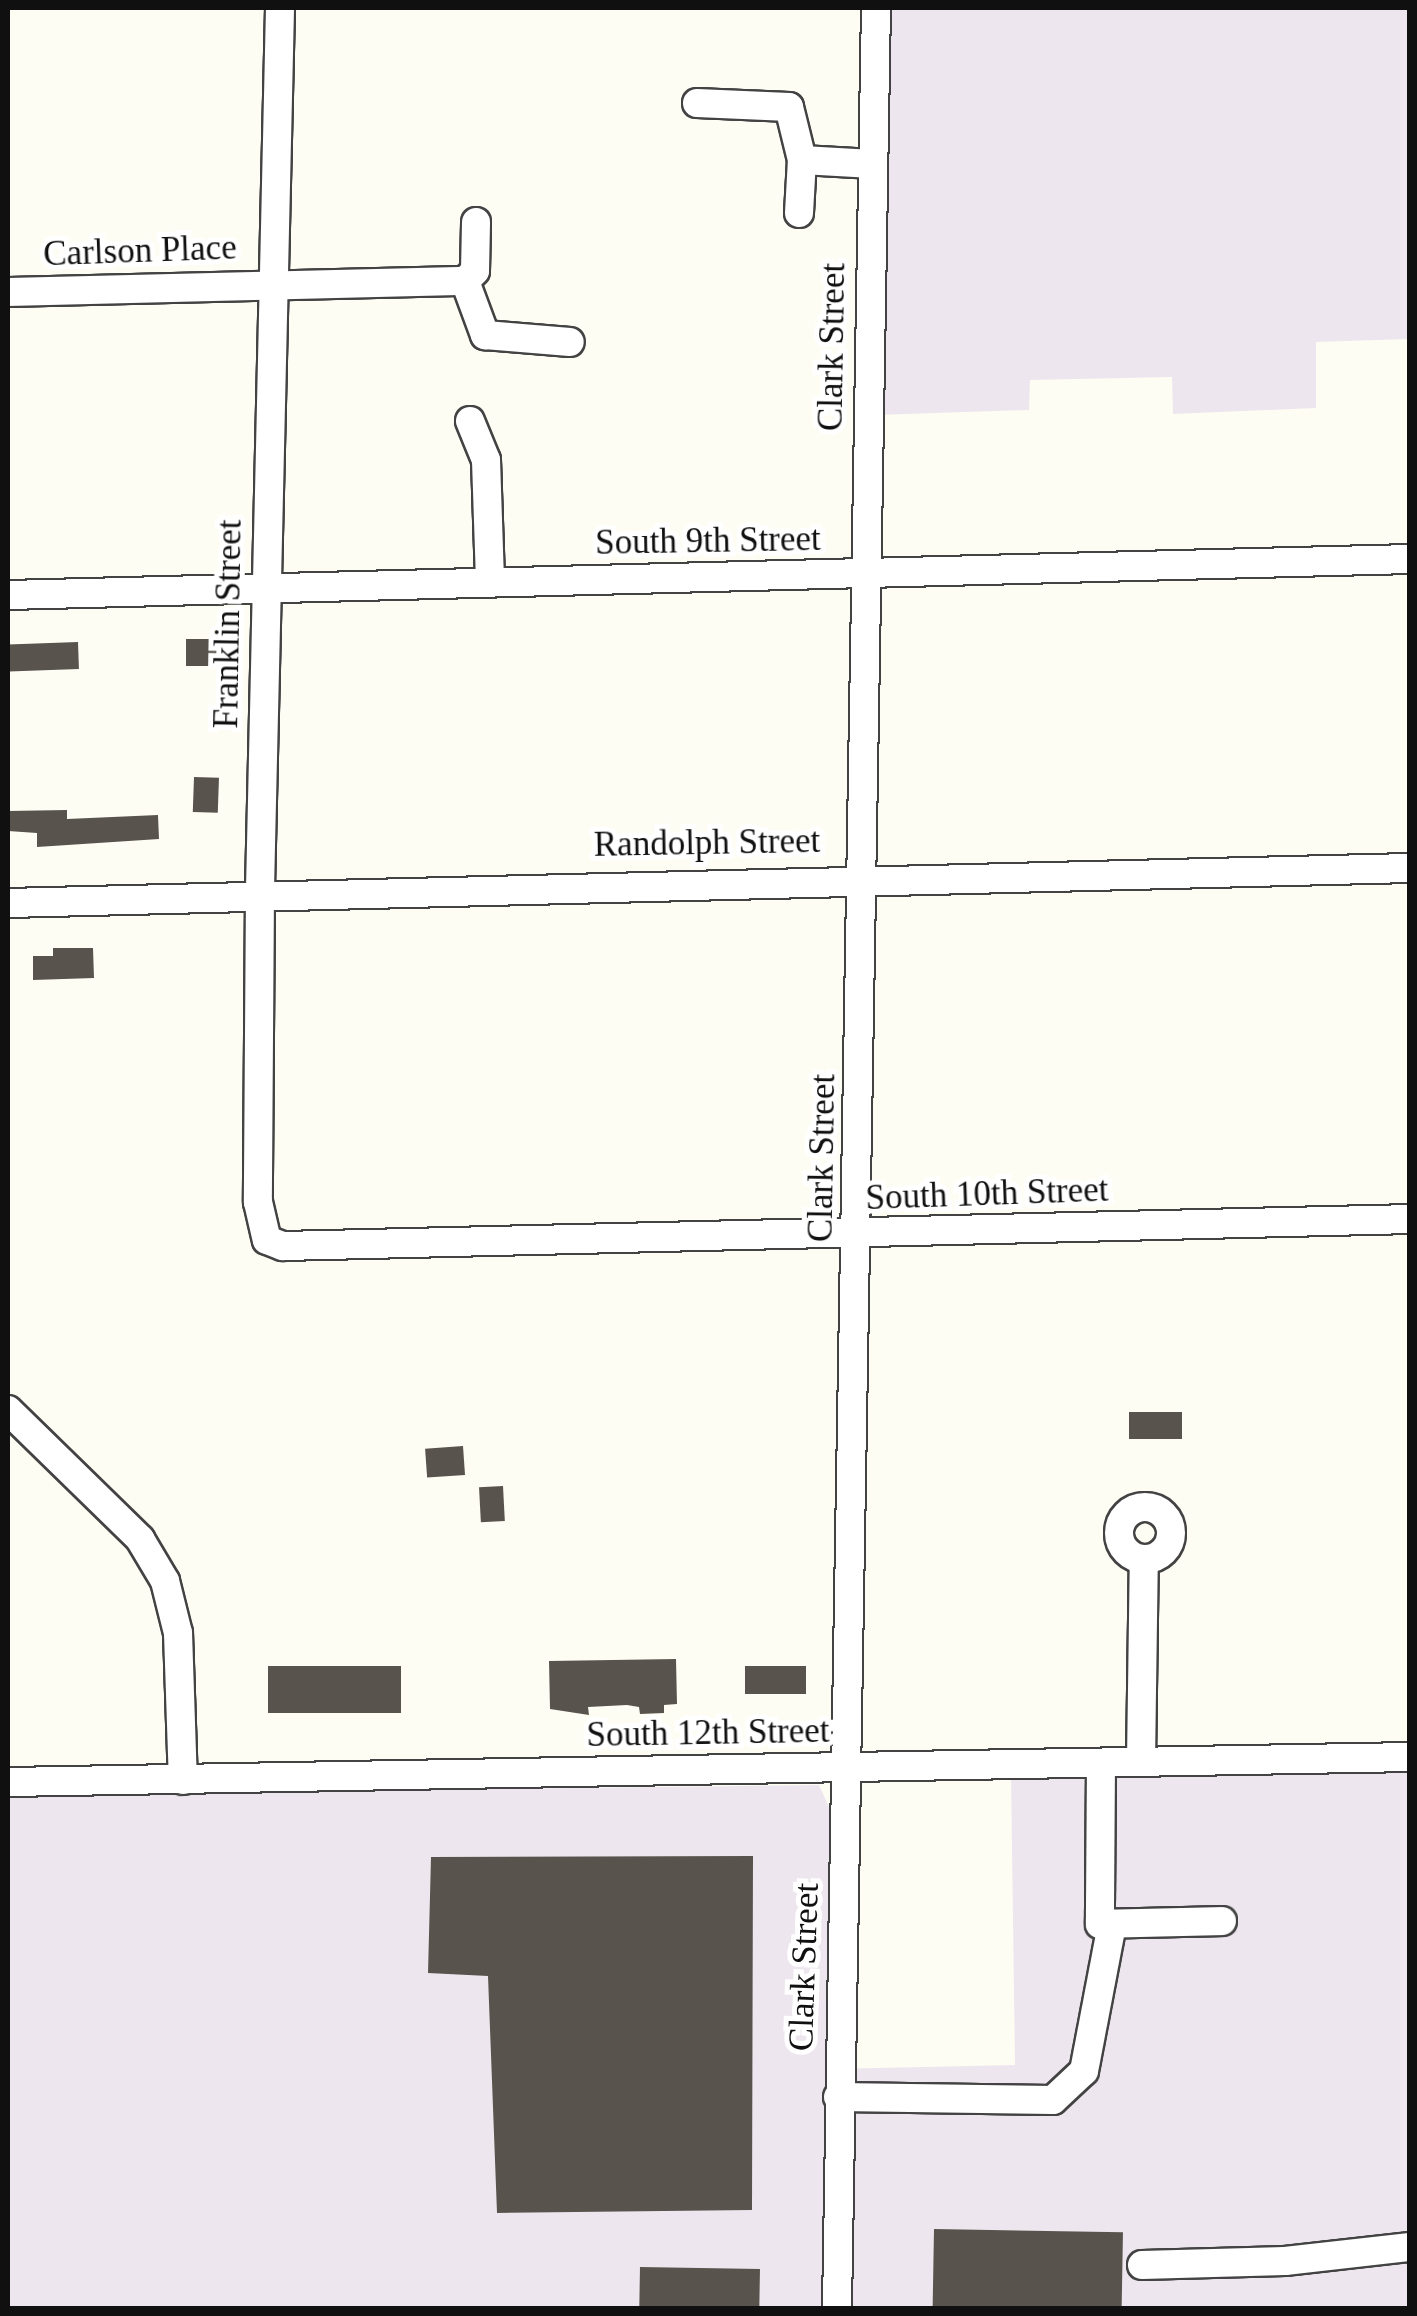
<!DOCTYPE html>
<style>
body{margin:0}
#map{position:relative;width:1417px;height:2316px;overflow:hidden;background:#fefdf4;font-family:Georgia,serif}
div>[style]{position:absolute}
.industrial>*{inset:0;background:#eee6ee}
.building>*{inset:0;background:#59534d;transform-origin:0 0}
.roads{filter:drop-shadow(2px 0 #434343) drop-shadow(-2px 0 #434343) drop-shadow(0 2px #434343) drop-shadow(0 -2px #434343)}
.minor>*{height:28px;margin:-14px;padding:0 14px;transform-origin:14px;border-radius:14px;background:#fff}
.minor>.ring{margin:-14px;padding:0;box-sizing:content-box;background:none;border:28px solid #fff;border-radius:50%}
span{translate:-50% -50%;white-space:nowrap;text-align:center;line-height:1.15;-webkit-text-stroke:10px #fff;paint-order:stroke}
.street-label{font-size:35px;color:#101010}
.frame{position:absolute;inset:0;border:10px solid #101010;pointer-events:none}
</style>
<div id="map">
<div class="industrial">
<i style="clip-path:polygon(885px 8px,1409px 8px,1409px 339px,1316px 342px,1316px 408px,1173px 414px,1172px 377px,1030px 380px,1029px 410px,877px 415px)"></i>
<i style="clip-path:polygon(1409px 1771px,1409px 2308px,8px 2308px,8px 1795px,819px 1785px,830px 1809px,829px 2069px,1015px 2065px,1011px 1778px)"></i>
</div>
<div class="building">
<i style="left:221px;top:639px;width:27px;height:35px;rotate:90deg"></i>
<i style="left:78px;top:642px;width:27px;height:70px;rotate:88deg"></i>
<i style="left:194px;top:777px;width:25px;height:35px;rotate:2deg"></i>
<i style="clip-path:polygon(67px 810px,67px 819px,158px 815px,159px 839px,37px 847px,37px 833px,8px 831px,8px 811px)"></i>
<i style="clip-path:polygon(53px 948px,93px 948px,94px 978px,33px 980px,33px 956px,53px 956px)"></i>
<i style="left:1129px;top:1412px;width:53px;height:27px"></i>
<i style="left:463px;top:1446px;width:29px;height:38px;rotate:86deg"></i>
<i style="left:503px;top:1486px;width:35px;height:24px;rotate:87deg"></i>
<i style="clip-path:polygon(676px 1659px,677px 1704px,664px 1705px,664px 1713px,640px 1714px,639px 1707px,627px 1705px,588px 1707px,589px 1715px,550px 1709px,549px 1661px)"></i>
<i style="left:268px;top:1666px;width:133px;height:47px"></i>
<i style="left:806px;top:1666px;width:28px;height:61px;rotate:90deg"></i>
<i style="clip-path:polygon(753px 1856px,752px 2210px,497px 2213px,488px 1976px,428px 1973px,431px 1857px)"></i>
<i style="left:934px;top:2229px;width:189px;height:79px;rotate:1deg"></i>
<i style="left:640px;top:2267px;width:120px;height:41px;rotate:1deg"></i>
</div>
<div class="roads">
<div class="minor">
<i style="left:280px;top:8px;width:884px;rotate:91.3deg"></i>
<i style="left:260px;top:892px;width:310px;rotate:90.4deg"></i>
<i style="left:258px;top:1202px;width:39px;rotate:77deg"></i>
<i style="left:267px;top:1240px;width:17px;rotate:21deg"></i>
<i style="left:283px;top:1246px;width:1127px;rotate:-1.37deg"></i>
<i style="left:697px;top:103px;width:92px;rotate:2.5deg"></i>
<i style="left:789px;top:107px;width:55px;rotate:76.2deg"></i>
<i style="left:802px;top:160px;width:71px;rotate:3.2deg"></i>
<i style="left:799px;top:213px;width:53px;rotate:-86.8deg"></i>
<i style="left:465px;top:281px;width:14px;rotate:-45deg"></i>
<i style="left:475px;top:271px;width:49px;rotate:-88.8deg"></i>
<i style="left:8px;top:292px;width:457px;rotate:-1.4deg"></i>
<i style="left:465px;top:281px;width:58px;rotate:69.7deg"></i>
<i style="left:485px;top:335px;width:85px;rotate:4.7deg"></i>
<i style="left:470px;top:421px;width:42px;rotate:67.7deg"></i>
<i style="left:486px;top:460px;width:123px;rotate:88.1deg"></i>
<i style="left:8px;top:595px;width:1402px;rotate:-1.47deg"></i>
<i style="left:8px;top:903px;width:1402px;rotate:-1.43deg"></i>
<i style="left:8px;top:1410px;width:185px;rotate:44.3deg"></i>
<i style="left:140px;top:1539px;width:49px;rotate:59.2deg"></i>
<i style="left:165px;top:1581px;width:54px;rotate:76deg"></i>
<i style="left:178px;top:1633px;width:147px;rotate:88.1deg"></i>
<i class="ring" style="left:1119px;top:1507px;width:24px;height:24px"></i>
<i style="left:1141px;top:1762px;width:203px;rotate:-89.2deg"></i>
<i style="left:1101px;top:1763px;width:161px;rotate:90.4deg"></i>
<i style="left:1100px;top:1924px;width:122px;rotate:-1.4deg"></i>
<i style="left:8px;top:1782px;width:1402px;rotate:-1.02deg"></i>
<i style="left:838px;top:2097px;width:215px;rotate:0.8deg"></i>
<i style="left:1053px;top:2100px;width:42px;rotate:-43.1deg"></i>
<i style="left:1084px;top:2071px;width:150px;rotate:-79.2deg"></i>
<i style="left:1142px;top:2265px;width:143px;rotate:-1.6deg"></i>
<i style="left:1285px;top:2261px;width:126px;rotate:-6.4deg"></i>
<i style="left:837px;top:2308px;width:2300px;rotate:-89.03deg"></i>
</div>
</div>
<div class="street-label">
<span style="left:140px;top:251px;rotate:-2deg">Carlson Place</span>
<span style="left:832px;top:347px;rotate:-89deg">Clark Street</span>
<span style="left:708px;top:541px;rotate:-1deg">South 9th Street</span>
<span style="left:228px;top:624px;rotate:-89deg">Franklin Street</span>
<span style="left:707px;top:843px;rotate:-1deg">Randolph Street</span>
<span style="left:822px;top:1158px;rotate:-89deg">Clark Street</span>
<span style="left:987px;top:1194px;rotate:-2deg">South 10th Street</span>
<span style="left:708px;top:1733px;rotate:-1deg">South 12th Street</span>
<span style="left:804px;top:1967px;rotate:-88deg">Clark Street</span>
</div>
<div class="frame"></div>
</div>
